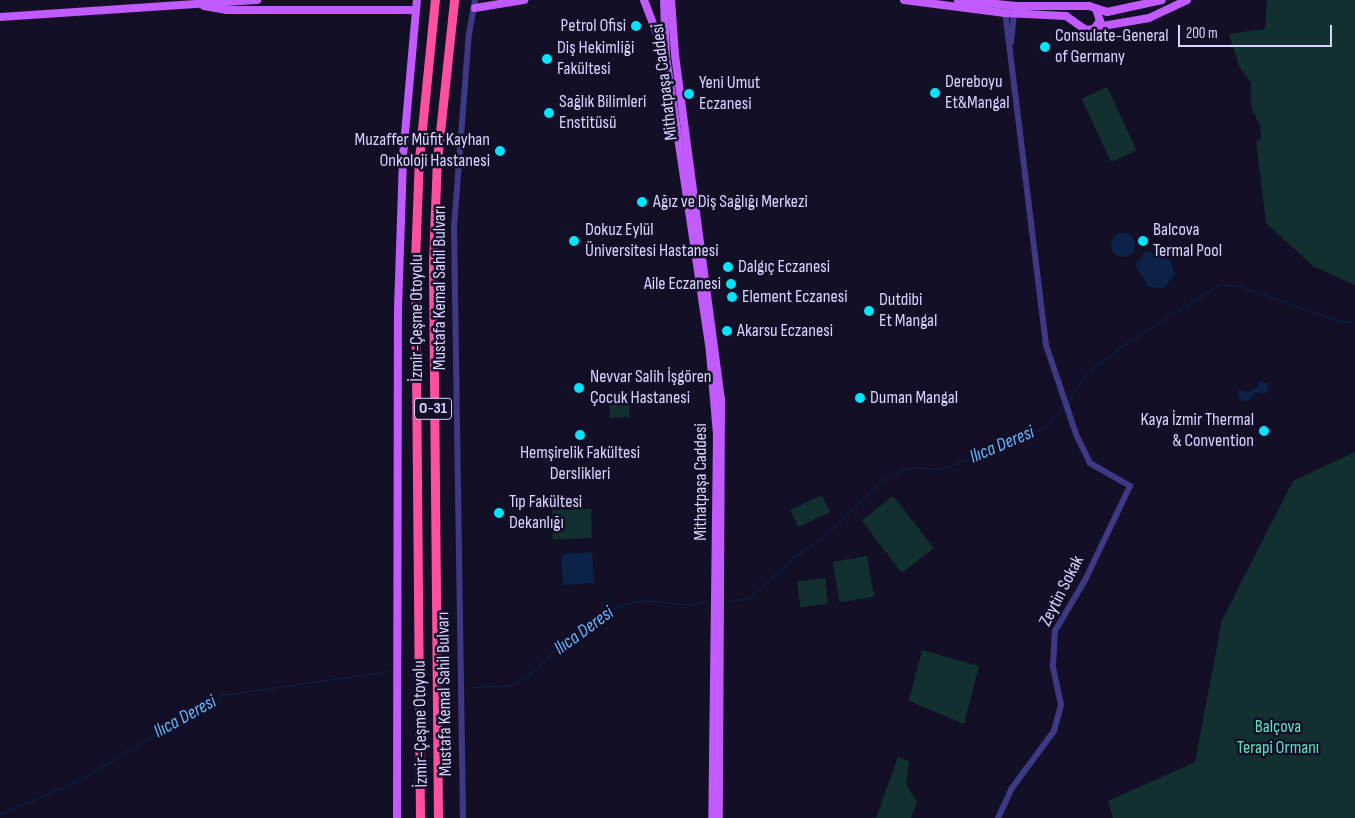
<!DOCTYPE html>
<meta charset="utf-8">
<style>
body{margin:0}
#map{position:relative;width:1355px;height:818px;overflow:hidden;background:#130f26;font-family:"Sofia Sans Condensed",sans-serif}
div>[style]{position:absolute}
.green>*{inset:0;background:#12302f;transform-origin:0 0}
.water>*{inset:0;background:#0c2248;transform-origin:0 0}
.round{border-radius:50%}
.stream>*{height:1px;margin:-0.5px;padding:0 0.5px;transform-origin:0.5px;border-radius:0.5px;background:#0c2248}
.minor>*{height:6px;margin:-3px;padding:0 3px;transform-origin:3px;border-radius:3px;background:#3d3a85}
.major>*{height:8px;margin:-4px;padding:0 4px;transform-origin:4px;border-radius:4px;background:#c25bff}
.highway>*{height:9px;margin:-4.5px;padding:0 4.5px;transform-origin:4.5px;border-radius:4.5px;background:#ff4fa3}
.dots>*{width:14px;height:14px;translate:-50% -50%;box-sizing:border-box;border:2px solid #130f26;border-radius:50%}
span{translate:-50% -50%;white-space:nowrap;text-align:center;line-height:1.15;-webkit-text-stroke:5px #130f26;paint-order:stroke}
.shield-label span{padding:1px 4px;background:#130f26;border:1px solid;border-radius:4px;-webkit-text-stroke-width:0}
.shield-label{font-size:16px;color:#d9d4ff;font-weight:700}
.poi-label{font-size:18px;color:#d9d4ff}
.right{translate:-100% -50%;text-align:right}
.left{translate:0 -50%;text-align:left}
.street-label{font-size:18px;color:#d9d4ff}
.park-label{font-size:18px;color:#5fe0c0}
.water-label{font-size:19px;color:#62b6ff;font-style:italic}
.scale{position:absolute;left:1178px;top:25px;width:154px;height:22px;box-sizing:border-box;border:2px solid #d9d4ff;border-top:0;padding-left:6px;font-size:15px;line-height:18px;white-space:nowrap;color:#d9d4ff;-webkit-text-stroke:4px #130f26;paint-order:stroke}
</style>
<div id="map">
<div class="green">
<i style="clip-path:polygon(1267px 0,1355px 0,1355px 285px,1313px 266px,1266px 223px,1256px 142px,1261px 138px,1260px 125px,1251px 106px,1251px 83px,1239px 66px,1229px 34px,1265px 29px)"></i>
<i style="left:1107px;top:87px;width:70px;height:28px;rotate:65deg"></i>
<i style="left:629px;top:399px;width:18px;height:20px;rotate:87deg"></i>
<i style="clip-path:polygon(1355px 452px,1355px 818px,1113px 818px,1108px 801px,1195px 762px,1222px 620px,1293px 481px)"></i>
<i style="left:822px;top:495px;width:19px;height:35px;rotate:65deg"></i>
<i style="left:893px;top:496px;width:66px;height:40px;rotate:52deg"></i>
<i style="left:591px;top:509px;width:29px;height:39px;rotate:88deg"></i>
<i style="left:867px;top:556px;width:41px;height:35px;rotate:80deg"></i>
<i style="left:825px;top:578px;width:26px;height:28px;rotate:83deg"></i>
<i style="clip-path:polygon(922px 650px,979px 666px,964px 724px,909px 701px)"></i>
<i style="clip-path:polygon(898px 757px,909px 761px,906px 784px,917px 802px,911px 818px,876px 818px)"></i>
</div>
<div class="water">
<i class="round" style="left:1111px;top:233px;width:24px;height:24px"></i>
<i style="clip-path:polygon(1146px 251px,1169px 258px,1175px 274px,1165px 288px,1149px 287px,1135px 265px)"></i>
<i style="clip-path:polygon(1260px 381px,1269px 384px,1266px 394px,1256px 392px,1247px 402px,1238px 398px,1239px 390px,1248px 392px,1257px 388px)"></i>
<i style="left:592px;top:552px;width:31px;height:31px;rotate:86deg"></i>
</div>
<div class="stream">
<i style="left:1068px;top:401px;width:33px;rotate:-57deg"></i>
<i style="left:1086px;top:373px;width:45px;rotate:-36.9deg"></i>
<i style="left:1122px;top:346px;width:116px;rotate:-32.3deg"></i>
<i style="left:1220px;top:284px;width:19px;rotate:6deg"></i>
<i style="left:1239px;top:286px;width:99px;rotate:19.5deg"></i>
<i style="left:1332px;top:319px;width:20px;rotate:11deg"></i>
<i style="left:730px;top:601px;width:18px;rotate:-9deg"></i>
<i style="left:748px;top:598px;width:19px;rotate:-39deg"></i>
<i style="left:763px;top:586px;width:44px;rotate:-43.2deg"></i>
<i style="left:795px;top:556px;width:31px;rotate:-33deg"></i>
<i style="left:821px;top:539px;width:90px;rotate:-43.6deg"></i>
<i style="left:886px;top:477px;width:27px;rotate:-22deg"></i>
<i style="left:911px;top:467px;width:28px;rotate:4deg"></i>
<i style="left:939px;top:469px;width:44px;rotate:-18.4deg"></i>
<i style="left:981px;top:455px;width:71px;rotate:-24deg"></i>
<i style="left:1046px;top:426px;width:26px;rotate:-50deg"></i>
<i style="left:473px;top:687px;width:36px;rotate:-2deg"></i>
<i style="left:509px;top:686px;width:21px;rotate:-29deg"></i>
<i style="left:527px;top:676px;width:44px;rotate:-41.3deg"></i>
<i style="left:560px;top:647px;width:71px;rotate:-35.3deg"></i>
<i style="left:618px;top:606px;width:28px;rotate:-13deg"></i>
<i style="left:645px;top:600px;width:46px;rotate:6.2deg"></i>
<i style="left:691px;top:605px;width:13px;rotate:-18deg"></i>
<i style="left:0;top:814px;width:90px;rotate:-23.4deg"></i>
<i style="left:83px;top:778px;width:134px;rotate:-31.6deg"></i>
<i style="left:197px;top:708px;width:28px;rotate:-27deg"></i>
<i style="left:222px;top:695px;width:168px;rotate:-8.2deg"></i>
</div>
<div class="minor">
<i style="left:1011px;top:42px;width:28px;rotate:-84deg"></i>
<i style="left:463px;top:818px;width:591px;rotate:-90.87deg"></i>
<i style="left:454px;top:227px;width:194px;rotate:-85.6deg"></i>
<i style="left:469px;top:34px;width:35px;rotate:-80deg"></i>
<i style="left:998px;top:818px;width:33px;rotate:-65deg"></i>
<i style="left:1012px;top:788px;width:71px;rotate:-53.6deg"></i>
<i style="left:1054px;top:731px;width:27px;rotate:-75deg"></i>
<i style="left:1061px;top:705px;width:40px;rotate:-102deg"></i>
<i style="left:1053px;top:666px;width:35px;rotate:-87deg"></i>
<i style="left:1055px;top:631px;width:59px;rotate:-59.5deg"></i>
<i style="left:1085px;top:580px;width:104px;rotate:-64.4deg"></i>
<i style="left:1130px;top:486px;width:46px;rotate:-150.1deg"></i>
<i style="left:1090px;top:463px;width:32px;rotate:-116deg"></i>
<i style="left:1076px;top:434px;width:94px;rotate:-108.6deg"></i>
<i style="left:1046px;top:345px;width:335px;rotate:-97deg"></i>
</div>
<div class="major">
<i style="left:644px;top:0;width:56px;rotate:69deg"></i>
<i style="left:664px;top:0;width:57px;rotate:88deg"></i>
<i style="left:666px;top:57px;width:299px;rotate:81.5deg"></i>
<i style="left:710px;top:353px;width:82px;rotate:85.1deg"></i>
<i style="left:717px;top:435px;width:383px;rotate:90.7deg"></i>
<i style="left:671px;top:0;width:55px;rotate:85.8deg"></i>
<i style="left:675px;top:55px;width:347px;rotate:82.4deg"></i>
<i style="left:721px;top:399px;width:419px;rotate:90.3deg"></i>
<i style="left:904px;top:0;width:102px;rotate:7.3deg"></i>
<i style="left:1005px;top:13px;width:61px;rotate:2.8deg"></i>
<i style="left:1066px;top:16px;width:24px;rotate:35deg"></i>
<i style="left:1086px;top:30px;width:8px;rotate:-7deg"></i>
<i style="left:1094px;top:29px;width:10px;rotate:-53deg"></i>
<i style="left:1100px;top:21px;width:13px;rotate:-108deg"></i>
<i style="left:958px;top:0;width:58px;rotate:5.9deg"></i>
<i style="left:1016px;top:6px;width:73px"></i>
<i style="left:1089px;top:6px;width:19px;rotate:18deg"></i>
<i style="left:1107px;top:12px;width:56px;rotate:-12.3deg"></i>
<i style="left:204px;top:6px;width:22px;rotate:10deg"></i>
<i style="left:226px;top:10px;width:190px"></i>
<i style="left:475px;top:8px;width:50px;rotate:-9.3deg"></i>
<i style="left:0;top:17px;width:258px;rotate:-3.8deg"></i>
<i style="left:1097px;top:27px;width:53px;rotate:-9.8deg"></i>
<i style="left:1149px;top:18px;width:42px;rotate:-25.3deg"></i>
<i style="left:397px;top:818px;width:509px;rotate:-89.89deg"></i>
<i style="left:398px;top:309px;width:153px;rotate:-88.1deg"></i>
<i style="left:403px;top:156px;width:157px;rotate:-84.9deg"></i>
</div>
<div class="highway">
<i style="left:420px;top:818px;width:557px;rotate:-90.51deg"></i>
<i style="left:415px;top:261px;width:102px;rotate:-87.8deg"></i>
<i style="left:419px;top:159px;width:160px;rotate:-84.3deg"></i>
<i style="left:438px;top:818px;width:556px;rotate:-90.52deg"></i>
<i style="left:433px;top:262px;width:102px;rotate:-87.8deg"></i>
<i style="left:437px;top:160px;width:161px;rotate:-83.9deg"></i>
</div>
<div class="dots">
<i style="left:636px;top:26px;background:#00e5ff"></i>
<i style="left:1045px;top:47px;background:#00e5ff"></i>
<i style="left:547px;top:59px;background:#00e5ff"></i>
<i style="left:935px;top:93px;background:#00e5ff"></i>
<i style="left:689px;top:94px;background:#00e5ff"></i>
<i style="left:549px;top:113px;background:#00e5ff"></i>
<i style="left:500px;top:151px;background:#00e5ff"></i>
<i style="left:642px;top:202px;background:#00e5ff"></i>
<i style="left:574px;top:241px;background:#00e5ff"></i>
<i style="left:1143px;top:241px;background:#00e5ff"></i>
<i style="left:728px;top:267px;background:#00e5ff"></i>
<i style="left:731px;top:284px;background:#00e5ff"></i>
<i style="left:732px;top:297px;background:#00e5ff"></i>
<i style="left:869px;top:311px;background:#00e5ff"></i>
<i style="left:727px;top:331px;background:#00e5ff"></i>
<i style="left:579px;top:388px;background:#00e5ff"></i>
<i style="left:860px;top:398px;background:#00e5ff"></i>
<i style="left:1264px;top:431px;background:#00e5ff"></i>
<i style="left:580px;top:435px;background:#00e5ff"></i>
<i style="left:499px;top:513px;background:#00e5ff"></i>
</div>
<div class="shield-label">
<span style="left:433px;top:409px">O-31</span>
</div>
<div class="poi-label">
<span class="right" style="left:626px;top:26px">Petrol Ofisi</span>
<span class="left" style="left:1055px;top:47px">Consulate-General<br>of Germany</span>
<span class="left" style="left:557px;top:59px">Diş Hekimliği<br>Fakültesi</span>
<span class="left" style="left:945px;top:93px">Dereboyu<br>Et&amp;Mangal</span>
<span class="left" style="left:699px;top:94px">Yeni Umut<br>Eczanesi</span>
<span class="left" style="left:559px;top:113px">Sağlık Bilimleri<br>Enstitüsü</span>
<span class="right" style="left:490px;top:151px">Muzaffer Müfit Kayhan<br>Onkoloji Hastanesi</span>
<span class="left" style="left:653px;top:202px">Ağız ve Diş Sağlığı Merkezi</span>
<span class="left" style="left:585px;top:241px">Dokuz Eylül<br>Üniversitesi Hastanesi</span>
<span class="left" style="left:1153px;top:241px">Balcova<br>Termal Pool</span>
<span class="left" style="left:738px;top:267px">Dalgıç Eczanesi</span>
<span class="right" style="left:721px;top:284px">Aile Eczanesi</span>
<span class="left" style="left:742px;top:297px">Element Eczanesi</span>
<span class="left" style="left:879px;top:311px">Dutdibi<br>Et Mangal</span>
<span class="left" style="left:737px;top:331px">Akarsu Eczanesi</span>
<span class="left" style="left:590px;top:388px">Nevvar Salih İşgören<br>Çocuk Hastanesi</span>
<span class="left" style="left:870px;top:398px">Duman Mangal</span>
<span class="right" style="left:1254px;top:431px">Kaya İzmir Thermal<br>&amp; Convention</span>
<span style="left:580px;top:464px">Hemşirelik Fakültesi<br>Derslikleri</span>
<span class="left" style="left:509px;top:513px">Tıp Fakültesi<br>Dekanlığı</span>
</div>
<div class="street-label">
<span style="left:665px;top:82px;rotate:-97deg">Mithatpaşa Caddesi</span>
<span style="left:440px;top:288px;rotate:-90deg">Mustafa Kemal Sahil Bulvarı</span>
<span style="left:417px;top:318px;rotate:-90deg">İzmir-Çeşme Otoyolu</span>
<span style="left:701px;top:482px;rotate:-90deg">Mithatpaşa Caddesi</span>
<span style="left:1062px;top:591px;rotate:-63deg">Zeytin Sokak</span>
<span style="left:445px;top:694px;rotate:-91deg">Mustafa Kemal Sahil Bulvarı</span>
<span style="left:421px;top:724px;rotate:-91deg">İzmir-Çeşme Otoyolu</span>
</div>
<div class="park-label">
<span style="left:1278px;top:738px">Balçova<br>Terapi Ormanı</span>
</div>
<div class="water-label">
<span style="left:1002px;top:445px;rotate:-23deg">Ilıca Deresi</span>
<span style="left:584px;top:631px;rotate:-36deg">Ilıca Deresi</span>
<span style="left:185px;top:717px;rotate:-29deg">Ilıca Deresi</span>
</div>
<div class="scale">200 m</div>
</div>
